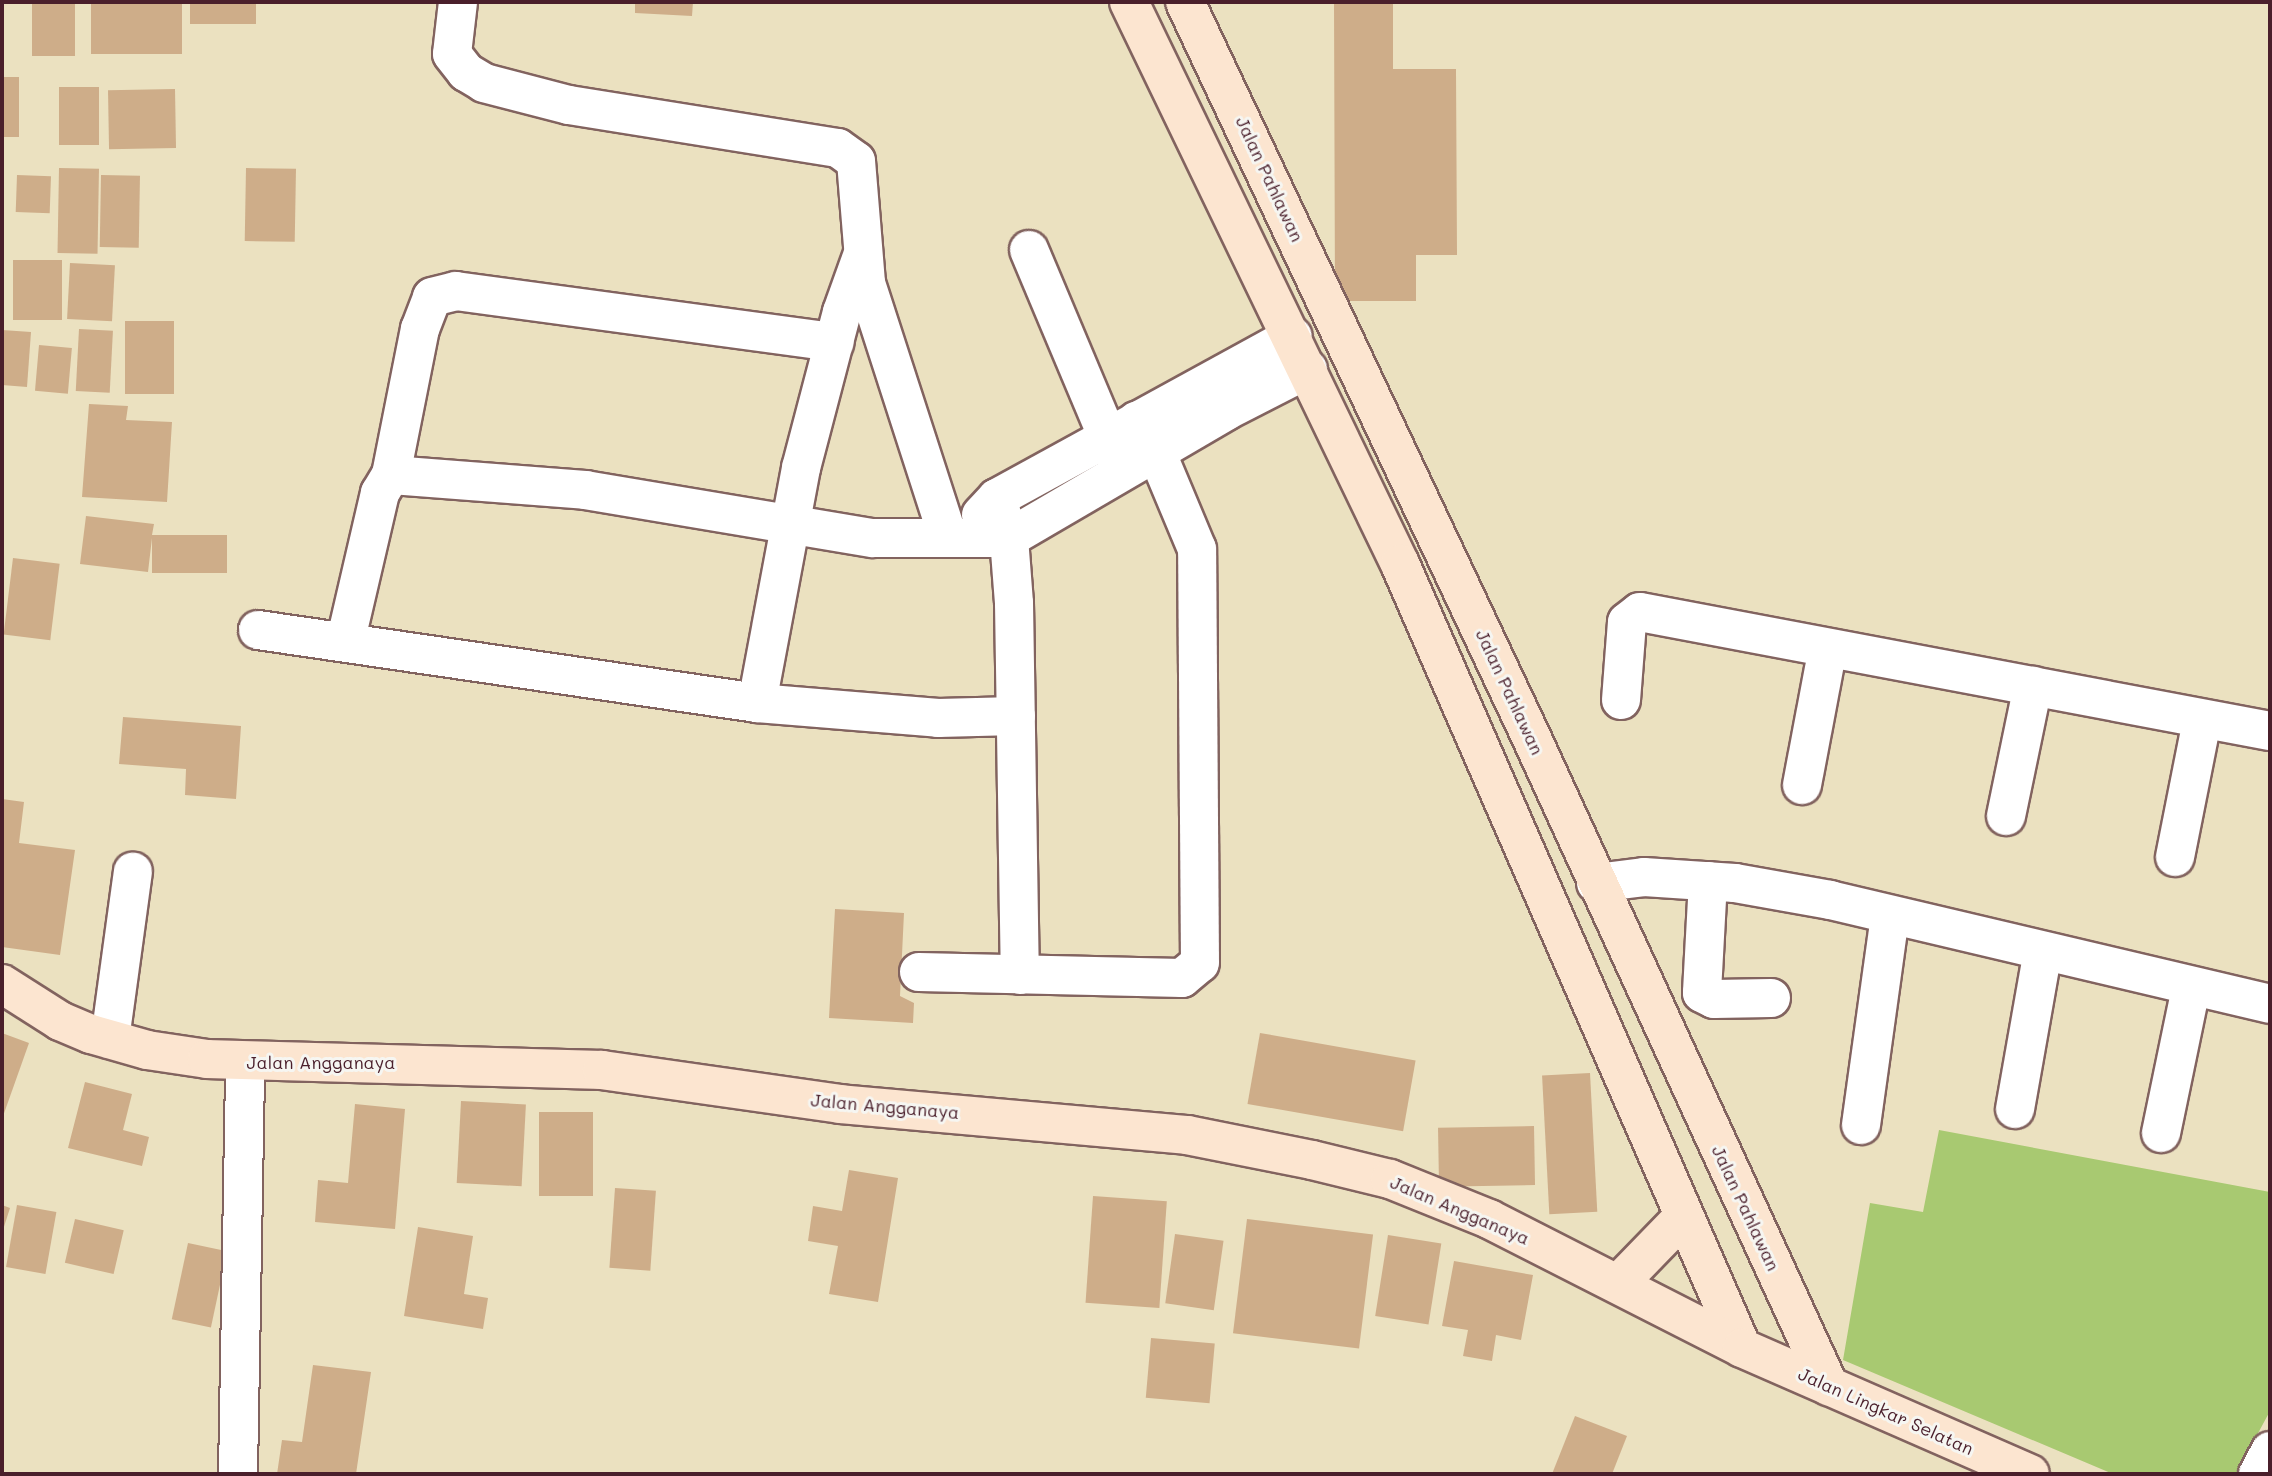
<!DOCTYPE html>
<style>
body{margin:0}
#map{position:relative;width:2272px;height:1476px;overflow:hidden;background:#ebe1c0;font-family:Mali,sans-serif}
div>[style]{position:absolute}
.green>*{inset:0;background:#a8c971}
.building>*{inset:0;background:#cead89;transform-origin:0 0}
.roads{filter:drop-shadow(2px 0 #82635f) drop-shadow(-2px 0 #82635f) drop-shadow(0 2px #82635f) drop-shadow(0 -2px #82635f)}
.street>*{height:38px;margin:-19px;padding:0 19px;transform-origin:19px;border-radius:19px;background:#fff}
.secondary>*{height:38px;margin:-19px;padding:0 19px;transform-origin:19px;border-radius:19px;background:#fce5d0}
span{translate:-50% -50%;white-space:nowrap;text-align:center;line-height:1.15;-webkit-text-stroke:6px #f6f6f2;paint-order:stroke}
.street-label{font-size:18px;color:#4a1f2b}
.frame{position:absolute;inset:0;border:4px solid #4a1f2b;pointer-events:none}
</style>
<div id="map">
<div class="green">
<i style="clip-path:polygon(1939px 1130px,2270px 1192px,2270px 1411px,2236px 1474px,2113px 1474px,1843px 1360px,1870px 1203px,1923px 1212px)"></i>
</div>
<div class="building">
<i style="left:32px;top:2px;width:43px;height:54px"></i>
<i style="left:91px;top:2px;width:91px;height:52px"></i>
<i style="left:190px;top:2px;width:66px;height:22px"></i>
<i style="clip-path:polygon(635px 2px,693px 2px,692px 16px,635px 13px)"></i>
<i style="clip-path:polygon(1334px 2px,1393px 2px,1393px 69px,1456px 69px,1457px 255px,1416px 255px,1416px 301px,1335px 301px)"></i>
<i style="left:2px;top:77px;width:17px;height:60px"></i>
<i style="left:59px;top:87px;width:40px;height:58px"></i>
<i style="left:175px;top:89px;width:59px;height:67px;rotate:89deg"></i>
<i style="left:59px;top:168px;width:40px;height:85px;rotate:1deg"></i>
<i style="left:246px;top:168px;width:50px;height:73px;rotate:1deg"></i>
<i style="left:17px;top:175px;width:34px;height:37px;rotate:2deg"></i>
<i style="left:101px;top:175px;width:39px;height:72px;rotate:1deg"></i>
<i style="left:13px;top:260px;width:49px;height:60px"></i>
<i style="left:70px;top:263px;width:45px;height:56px;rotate:3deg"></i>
<i style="left:125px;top:321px;width:49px;height:73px"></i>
<i style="left:79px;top:329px;width:34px;height:62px;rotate:3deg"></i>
<i style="clip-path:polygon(2px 330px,31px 332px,27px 387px,2px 385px)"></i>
<i style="left:39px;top:345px;width:33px;height:46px;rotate:5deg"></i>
<i style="clip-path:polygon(89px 404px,128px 406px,126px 420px,172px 422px,167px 502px,82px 497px)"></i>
<i style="clip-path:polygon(86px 516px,154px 524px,152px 535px,227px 535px,227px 573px,152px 573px,152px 538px,148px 572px,80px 564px)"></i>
<i style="left:13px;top:558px;width:47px;height:77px;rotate:7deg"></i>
<i style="clip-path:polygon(123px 717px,241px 726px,236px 799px,185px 795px,186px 769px,119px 764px)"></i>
<i style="clip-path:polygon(2px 799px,24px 802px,19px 843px,75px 850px,60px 955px,2px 947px)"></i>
<i style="clip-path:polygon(835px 909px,904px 913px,900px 996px,914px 1003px,913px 1023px,829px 1018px)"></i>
<i style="clip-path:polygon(2px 1033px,29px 1043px,2px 1119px)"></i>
<i style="left:1260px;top:1033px;width:158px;height:72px;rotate:10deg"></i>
<i style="left:1590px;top:1073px;width:139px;height:48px;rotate:87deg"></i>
<i style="clip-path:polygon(85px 1082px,132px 1094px,123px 1130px,149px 1137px,142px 1166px,68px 1148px)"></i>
<i style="left:461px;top:1101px;width:65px;height:82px;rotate:3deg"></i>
<i style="clip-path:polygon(355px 1104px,405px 1109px,395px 1229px,315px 1222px,318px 1180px,348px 1183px)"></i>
<i style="left:593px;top:1112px;width:84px;height:54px;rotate:90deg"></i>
<i style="left:1534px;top:1126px;width:59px;height:96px;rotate:89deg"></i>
<i style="clip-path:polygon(849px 1170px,898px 1178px,878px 1302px,829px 1294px,838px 1246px,808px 1241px,813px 1206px,842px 1211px)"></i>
<i style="left:615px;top:1188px;width:41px;height:80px;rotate:4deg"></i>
<i style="left:1093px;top:1196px;width:74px;height:107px;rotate:4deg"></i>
<i style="clip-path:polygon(2px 1205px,10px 1208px,2px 1233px)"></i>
<i style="left:17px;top:1205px;width:40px;height:63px;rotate:10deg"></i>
<i style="left:75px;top:1219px;width:50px;height:45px;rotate:13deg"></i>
<i style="left:1247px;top:1219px;width:127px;height:115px;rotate:7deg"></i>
<i style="clip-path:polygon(418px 1227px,473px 1236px,464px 1294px,488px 1298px,483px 1329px,404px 1316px)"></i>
<i style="left:1175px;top:1234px;width:49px;height:70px;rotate:8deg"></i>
<i style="left:1388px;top:1235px;width:54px;height:82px;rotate:9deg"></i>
<i style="left:188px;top:1243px;width:40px;height:78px;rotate:12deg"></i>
<i style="clip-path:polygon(1454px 1261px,1533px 1275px,1521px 1340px,1496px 1335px,1492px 1361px,1463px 1356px,1468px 1330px,1442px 1326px)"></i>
<i style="left:1151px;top:1338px;width:64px;height:60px;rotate:5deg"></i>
<i style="clip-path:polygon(313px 1365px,371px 1372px,356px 1474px,277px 1474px,282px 1440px,302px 1442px)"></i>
<i style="clip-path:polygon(1575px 1416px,1627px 1436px,1612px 1474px,1552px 1474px)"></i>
</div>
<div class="roads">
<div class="street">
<i style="left:458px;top:2px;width:52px;rotate:96.6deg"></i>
<i style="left:452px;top:54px;width:23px;rotate:52deg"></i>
<i style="left:466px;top:72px;width:21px;rotate:31deg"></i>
<i style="left:484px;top:83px;width:88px;rotate:14.5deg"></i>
<i style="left:569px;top:105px;width:272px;rotate:9.1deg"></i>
<i style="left:838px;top:148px;width:22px;rotate:36deg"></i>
<i style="left:856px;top:161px;width:122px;rotate:85.3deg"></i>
<i style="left:866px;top:283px;width:267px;rotate:72.1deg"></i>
<i style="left:1029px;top:250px;width:225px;rotate:67.2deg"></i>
<i style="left:391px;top:475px;width:149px;rotate:-78.8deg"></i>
<i style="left:420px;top:329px;width:34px;rotate:-69deg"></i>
<i style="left:432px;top:297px;width:25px;rotate:-14deg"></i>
<i style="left:456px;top:291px;width:382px;rotate:7.7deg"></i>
<i style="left:997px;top:498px;width:42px;rotate:73.3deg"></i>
<i style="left:1009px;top:538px;width:65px;rotate:85.6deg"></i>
<i style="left:1014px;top:603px;width:372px;rotate:89.1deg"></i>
<i style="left:981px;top:515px;width:23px;rotate:-47deg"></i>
<i style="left:997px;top:498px;width:337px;rotate:-28.7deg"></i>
<i style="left:258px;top:630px;width:504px;rotate:8.32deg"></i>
<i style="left:757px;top:703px;width:182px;rotate:4.7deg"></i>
<i style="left:938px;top:718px;width:78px;rotate:-1.5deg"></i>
<i style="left:346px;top:639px;width:150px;rotate:-76.9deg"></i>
<i style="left:380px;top:493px;width:21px;rotate:-59deg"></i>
<i style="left:391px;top:475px;width:195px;rotate:4.4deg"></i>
<i style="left:585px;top:490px;width:292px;rotate:9.5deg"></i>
<i style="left:873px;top:538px;width:136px"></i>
<i style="left:1009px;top:538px;width:251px;rotate:-30.3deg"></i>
<i style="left:1226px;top:411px;width:92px;rotate:-27.1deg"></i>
<i style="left:1621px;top:700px;width:78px;rotate:-85.6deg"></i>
<i style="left:1627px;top:622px;width:16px;rotate:-38deg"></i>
<i style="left:1640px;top:612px;width:641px;rotate:10.7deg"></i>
<i style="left:757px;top:703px;width:239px;rotate:-79.4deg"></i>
<i style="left:801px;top:468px;width:161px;rotate:-75.3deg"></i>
<i style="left:842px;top:312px;width:59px;rotate:-70.3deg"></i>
<i style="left:1802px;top:785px;width:139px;rotate:-79.3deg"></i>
<i style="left:2006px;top:816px;width:133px;rotate:-78.3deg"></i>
<i style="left:2175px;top:857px;width:139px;rotate:-78.8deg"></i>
<i style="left:1708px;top:881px;width:112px;rotate:93.1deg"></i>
<i style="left:1702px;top:993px;width:13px;rotate:27deg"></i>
<i style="left:1714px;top:999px;width:57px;rotate:-1deg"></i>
<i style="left:1596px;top:883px;width:48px;rotate:-7.1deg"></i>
<i style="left:1644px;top:877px;width:91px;rotate:3.8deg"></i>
<i style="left:1735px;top:883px;width:97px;rotate:10.1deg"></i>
<i style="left:1830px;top:900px;width:452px;rotate:13.3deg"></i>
<i style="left:919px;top:972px;width:263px;rotate:1.3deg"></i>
<i style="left:1182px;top:978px;width:23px;rotate:-40deg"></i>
<i style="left:1200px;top:963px;width:414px;rotate:-90.4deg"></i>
<i style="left:1197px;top:549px;width:106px;rotate:-112.7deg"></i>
<i style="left:1156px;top:451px;width:36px;rotate:-122deg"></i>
<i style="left:110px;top:1039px;width:169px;rotate:-82.2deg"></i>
<i style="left:2015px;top:1109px;width:160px;rotate:-80deg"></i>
<i style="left:1861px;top:1125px;width:211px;rotate:-82.1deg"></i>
<i style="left:2161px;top:1133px;width:148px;rotate:-78.3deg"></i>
<i style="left:238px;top:1474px;width:412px;rotate:-89deg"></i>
<i style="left:2258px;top:1474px;width:26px;rotate:-62deg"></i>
</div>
<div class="secondary">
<i style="left:1129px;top:2px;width:624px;rotate:64.26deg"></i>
<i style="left:1400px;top:564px;width:855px;rotate:66.43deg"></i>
<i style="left:1185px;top:2px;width:817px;rotate:64.78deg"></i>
<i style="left:1533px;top:741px;width:710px;rotate:65.35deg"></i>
<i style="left:2px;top:984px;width:69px;rotate:32.5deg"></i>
<i style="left:60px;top:1021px;width:34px;rotate:23deg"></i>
<i style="left:91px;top:1034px;width:58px;rotate:15.9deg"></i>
<i style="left:147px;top:1050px;width:61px;rotate:8.5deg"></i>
<i style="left:207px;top:1059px;width:395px;rotate:1.6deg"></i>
<i style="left:602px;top:1070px;width:240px;rotate:8.1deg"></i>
<i style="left:840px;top:1104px;width:348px;rotate:5.1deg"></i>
<i style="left:1187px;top:1135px;width:127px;rotate:11.3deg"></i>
<i style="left:1312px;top:1160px;width:80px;rotate:13.7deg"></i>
<i style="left:1390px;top:1179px;width:107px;rotate:22deg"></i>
<i style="left:1489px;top:1219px;width:284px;rotate:27deg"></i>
<i style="left:1742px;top:1348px;width:314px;rotate:23.6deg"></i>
<i style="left:1619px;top:1283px;width:92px;rotate:-45.9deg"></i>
</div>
</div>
<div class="street-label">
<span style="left:1270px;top:179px;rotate:65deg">Jalan Pahlawan</span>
<span style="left:1510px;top:692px;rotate:65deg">Jalan Pahlawan</span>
<span style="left:321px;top:1062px">Jalan Angganaya</span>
<span style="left:885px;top:1106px;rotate:5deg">Jalan Angganaya</span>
<span style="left:1746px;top:1208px;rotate:65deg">Jalan Pahlawan</span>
<span style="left:1460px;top:1210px;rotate:23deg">Jalan Angganaya</span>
<span style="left:1886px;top:1411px;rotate:24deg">Jalan Lingkar Selatan</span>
</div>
<div class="frame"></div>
</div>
